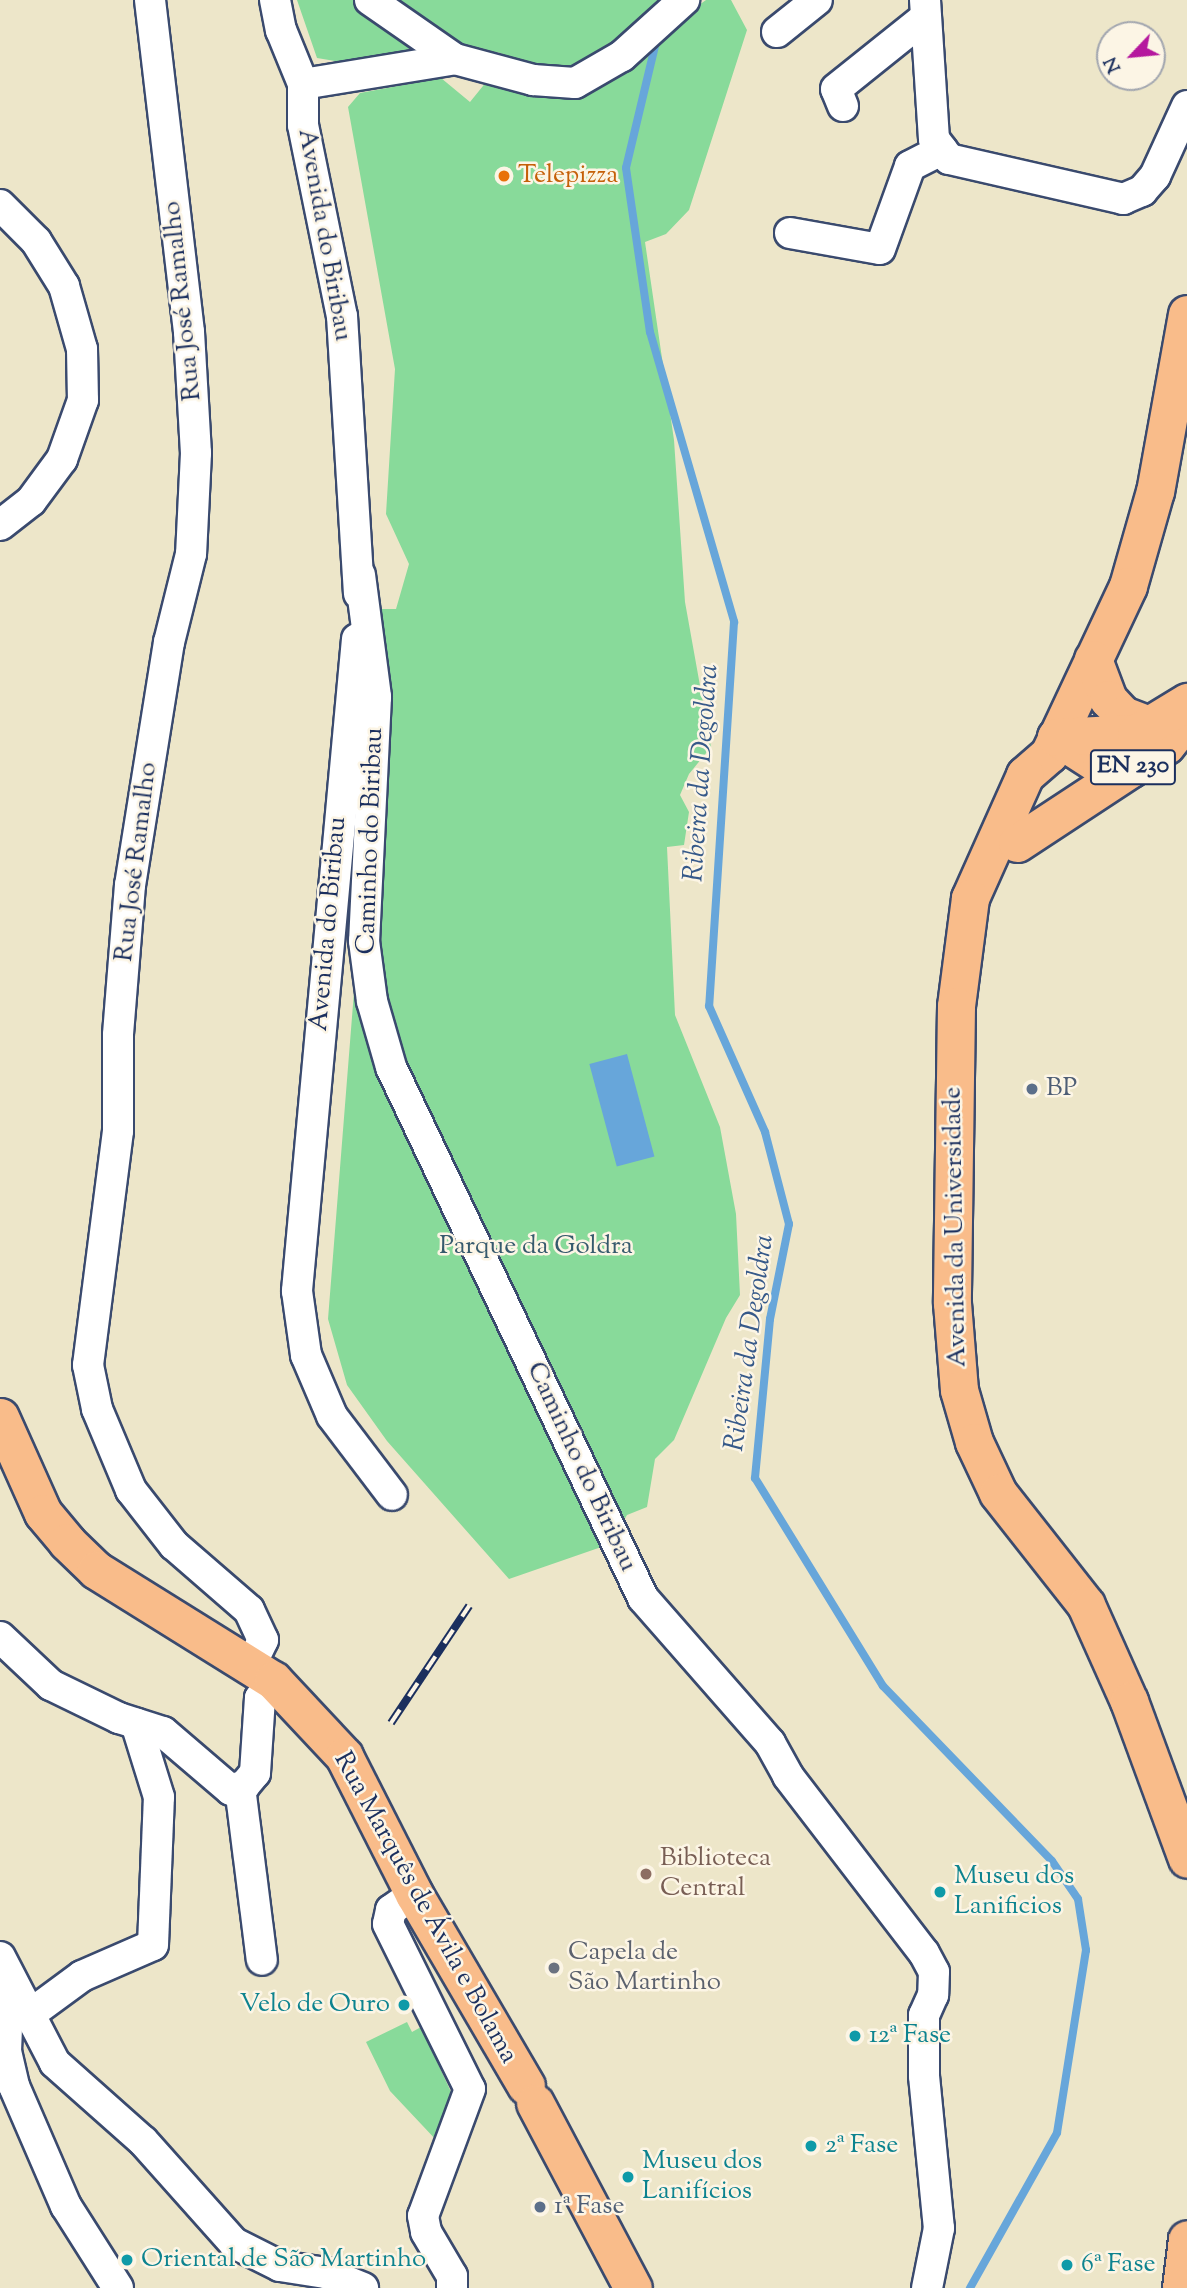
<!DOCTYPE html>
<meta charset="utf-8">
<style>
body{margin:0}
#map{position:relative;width:1187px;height:2288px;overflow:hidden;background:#ede6c9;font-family:"Sorts Mill Goudy",serif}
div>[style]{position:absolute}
.green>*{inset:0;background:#88da9a}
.water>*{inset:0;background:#67a6da;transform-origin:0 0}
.stream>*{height:8px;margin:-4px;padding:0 4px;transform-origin:4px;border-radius:4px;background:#67a6da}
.roads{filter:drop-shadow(2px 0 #3a4a6e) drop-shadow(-2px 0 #3a4a6e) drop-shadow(0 2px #3a4a6e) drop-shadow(0 -2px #3a4a6e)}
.minor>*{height:30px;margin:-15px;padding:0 15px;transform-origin:15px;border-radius:15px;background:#fff}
.major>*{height:37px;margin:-18.5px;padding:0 18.5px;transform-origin:18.5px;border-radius:18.5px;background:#f9bc8a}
.rail>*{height:8px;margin-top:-4px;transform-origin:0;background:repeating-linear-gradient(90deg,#fcf5e5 0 16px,#1b2f5e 0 32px);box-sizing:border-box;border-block:2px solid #1b2f5e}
.dots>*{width:19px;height:19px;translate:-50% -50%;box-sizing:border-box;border:4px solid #fcf5e5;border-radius:50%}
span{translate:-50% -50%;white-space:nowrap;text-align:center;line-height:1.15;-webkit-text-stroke:5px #fcf5e5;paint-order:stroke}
.shield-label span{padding:2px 5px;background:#fcf5e5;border:2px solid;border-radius:5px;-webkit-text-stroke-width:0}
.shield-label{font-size:24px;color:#1b2f5e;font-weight:700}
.food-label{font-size:26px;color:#c56008}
.left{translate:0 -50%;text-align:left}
.street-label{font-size:26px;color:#1b2f5e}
.service-label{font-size:26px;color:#4e5e75}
.park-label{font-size:26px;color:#365a6d}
.education-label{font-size:26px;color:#785e54}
.culture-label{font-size:26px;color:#0d838f}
.right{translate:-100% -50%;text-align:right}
.worship-label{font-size:26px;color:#5b616d}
.water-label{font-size:28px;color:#365989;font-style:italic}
.north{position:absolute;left:1096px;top:21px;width:70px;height:70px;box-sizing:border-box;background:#fcf5e5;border:2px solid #a2a6af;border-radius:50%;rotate:244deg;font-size:19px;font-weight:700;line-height:28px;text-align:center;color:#1b2f5e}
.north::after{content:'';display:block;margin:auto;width:24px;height:32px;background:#b5179e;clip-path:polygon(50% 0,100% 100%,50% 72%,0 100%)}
</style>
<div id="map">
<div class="green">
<i style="clip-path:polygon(297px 0,666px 0,611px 54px,575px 69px,539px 67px,497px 52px,347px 63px,317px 58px)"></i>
<i style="clip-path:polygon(706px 0,731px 0,747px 30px,689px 210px,666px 234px,645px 242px,674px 440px,685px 602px,711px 747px,689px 774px,680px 795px,689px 812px,684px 845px,667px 847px,675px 1015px,720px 1127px,736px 1214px,740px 1295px,726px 1318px,674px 1440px,655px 1459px,647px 1507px,627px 1515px,610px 1544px,509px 1579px,387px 1441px,347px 1385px,328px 1319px,357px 954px,381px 942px,390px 714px,380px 609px,396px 609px,409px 564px,386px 514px,395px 369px,348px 107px,360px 93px,441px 78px,470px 102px,487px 81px,531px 92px,681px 18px)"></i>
<i style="clip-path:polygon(407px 2022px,412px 2032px,421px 2027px,451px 2092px,452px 2106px,438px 2142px,390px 2091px,366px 2042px)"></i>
</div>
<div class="water">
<i style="left:627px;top:1054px;width:106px;height:39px;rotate:75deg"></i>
</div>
<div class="stream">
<i style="left:655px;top:46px;width:125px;rotate:103.4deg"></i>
<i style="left:626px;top:168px;width:166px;rotate:81.7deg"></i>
<i style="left:650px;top:332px;width:302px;rotate:73.8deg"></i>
<i style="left:734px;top:622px;width:385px;rotate:93.7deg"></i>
<i style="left:709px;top:1006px;width:138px;rotate:66deg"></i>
<i style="left:765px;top:1132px;width:95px;rotate:75.4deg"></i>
<i style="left:789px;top:1224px;width:97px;rotate:101.3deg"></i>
<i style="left:770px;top:1319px;width:160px;rotate:95.4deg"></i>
<i style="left:755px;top:1478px;width:244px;rotate:58.4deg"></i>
<i style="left:883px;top:1686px;width:243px;rotate:46deg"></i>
<i style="left:1052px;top:1861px;width:46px;rotate:55.6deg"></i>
<i style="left:1078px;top:1899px;width:52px;rotate:81.1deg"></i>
<i style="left:1086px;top:1950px;width:185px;rotate:99deg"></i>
<i style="left:1057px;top:2133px;width:178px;rotate:119.3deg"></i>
</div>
<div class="roads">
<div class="minor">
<i style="left:150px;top:0;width:334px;rotate:83.3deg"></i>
<i style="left:189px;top:332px;width:121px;rotate:86.7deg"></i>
<i style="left:196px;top:453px;width:101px;rotate:92.8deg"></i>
<i style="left:191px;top:554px;width:91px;rotate:104deg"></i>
<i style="left:169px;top:642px;width:246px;rotate:99.1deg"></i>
<i style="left:130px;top:885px;width:150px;rotate:94.6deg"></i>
<i style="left:118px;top:1035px;width:96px;rotate:90deg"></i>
<i style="left:118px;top:1131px;width:236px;rotate:97.3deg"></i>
<i style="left:88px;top:1365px;width:45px;rotate:78.4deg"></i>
<i style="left:97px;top:1409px;width:88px;rotate:67.2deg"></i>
<i style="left:131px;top:1490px;width:70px;rotate:52deg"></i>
<i style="left:174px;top:1545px;width:99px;rotate:40.9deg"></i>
<i style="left:249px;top:1610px;width:33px;rotate:65deg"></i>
<i style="left:263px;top:1640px;width:28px;rotate:116deg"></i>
<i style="left:275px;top:0;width:31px;rotate:79deg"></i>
<i style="left:281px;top:30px;width:58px;rotate:67.8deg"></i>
<i style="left:303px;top:84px;width:41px;rotate:90deg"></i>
<i style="left:303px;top:125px;width:195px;rotate:78.5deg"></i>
<i style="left:342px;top:316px;width:278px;rotate:86.5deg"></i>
<i style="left:370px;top:0;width:103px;rotate:34.8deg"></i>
<i style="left:925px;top:0;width:139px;rotate:86.3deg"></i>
<i style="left:934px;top:139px;width:25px;rotate:53deg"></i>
<i style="left:949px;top:159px;width:179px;rotate:12.9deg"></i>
<i style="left:1123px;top:199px;width:21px;rotate:-23deg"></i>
<i style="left:1142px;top:191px;width:20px;rotate:-49deg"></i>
<i style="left:1155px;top:176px;width:77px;rotate:-65.4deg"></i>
<i style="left:777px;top:32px;width:51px;rotate:-38.7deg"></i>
<i style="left:303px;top:84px;width:154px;rotate:-9.3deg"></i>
<i style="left:455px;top:59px;width:81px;rotate:15.1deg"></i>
<i style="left:533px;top:80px;width:42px;rotate:4.1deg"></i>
<i style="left:575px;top:83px;width:54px;rotate:-29.9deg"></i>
<i style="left:622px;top:56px;width:84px;rotate:-42.1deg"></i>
<i style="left:843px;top:106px;width:18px;rotate:-112deg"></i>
<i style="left:836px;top:89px;width:115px;rotate:-38.7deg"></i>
<i style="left:0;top:205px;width:51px;rotate:45deg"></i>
<i style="left:36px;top:241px;width:53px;rotate:58.1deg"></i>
<i style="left:64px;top:286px;width:66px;rotate:74.1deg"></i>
<i style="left:82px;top:349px;width:51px;rotate:88.9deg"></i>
<i style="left:83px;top:400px;width:63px;rotate:109.6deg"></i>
<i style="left:62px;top:459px;width:52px;rotate:126.4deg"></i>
<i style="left:31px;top:501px;width:39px;rotate:142deg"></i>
<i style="left:790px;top:233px;width:91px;rotate:10.1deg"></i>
<i style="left:880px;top:249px;width:88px;rotate:-70.1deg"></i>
<i style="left:910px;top:166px;width:36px;rotate:-27deg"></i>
<i style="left:360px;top:575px;width:123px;rotate:82.5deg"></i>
<i style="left:376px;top:697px;width:244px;rotate:92.8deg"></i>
<i style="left:364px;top:941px;width:61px;rotate:82.4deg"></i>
<i style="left:372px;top:1001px;width:69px;rotate:73.9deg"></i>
<i style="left:391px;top:1067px;width:588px;rotate:64.61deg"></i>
<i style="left:643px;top:1598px;width:193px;rotate:48.8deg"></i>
<i style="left:770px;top:1743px;width:38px;rotate:61deg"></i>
<i style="left:788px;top:1776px;width:223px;rotate:52.5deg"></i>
<i style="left:924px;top:1953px;width:21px;rotate:62deg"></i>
<i style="left:934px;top:1972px;width:23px;rotate:92deg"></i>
<i style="left:933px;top:1995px;width:22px;rotate:114deg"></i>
<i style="left:924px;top:2015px;width:61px;rotate:90deg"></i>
<i style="left:924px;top:2076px;width:153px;rotate:84.4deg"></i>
<i style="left:939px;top:2228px;width:61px;rotate:101.3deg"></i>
<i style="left:357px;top:639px;width:655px;rotate:95.26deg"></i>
<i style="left:297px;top:1291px;width:65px;rotate:82deg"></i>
<i style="left:306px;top:1355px;width:66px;rotate:66.9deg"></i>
<i style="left:332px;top:1416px;width:99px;rotate:52.8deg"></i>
<i style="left:0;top:1637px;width:70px;rotate:43.3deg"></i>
<i style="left:51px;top:1685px;width:76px;rotate:25.9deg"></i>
<i style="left:119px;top:1718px;width:46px;rotate:17.7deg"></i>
<i style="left:163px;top:1732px;width:89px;rotate:40.5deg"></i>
<i style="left:231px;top:1790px;width:14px;rotate:-17deg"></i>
<i style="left:244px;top:1786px;width:17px;rotate:-50deg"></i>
<i style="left:255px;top:1773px;width:75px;rotate:-86.2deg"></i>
<i style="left:260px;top:1698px;width:22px;rotate:-54deg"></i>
<i style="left:240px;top:1787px;width:174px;rotate:82.8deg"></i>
<i style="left:414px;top:1894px;width:28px;rotate:145deg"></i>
<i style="left:391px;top:1910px;width:14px;rotate:102deg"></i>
<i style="left:388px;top:1924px;width:184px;rotate:63.6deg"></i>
<i style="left:470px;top:2089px;width:135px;rotate:110.3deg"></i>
<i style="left:423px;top:2216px;width:16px;rotate:79deg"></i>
<i style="left:426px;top:2232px;width:51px;rotate:59.4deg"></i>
<i style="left:452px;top:2276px;width:12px;rotate:90deg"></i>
<i style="left:0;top:1957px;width:119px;rotate:62.6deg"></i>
<i style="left:55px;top:2063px;width:118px;rotate:41.6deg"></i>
<i style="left:143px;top:2141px;width:137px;rotate:48.3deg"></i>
<i style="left:234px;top:2243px;width:51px;rotate:26.6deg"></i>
<i style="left:280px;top:2266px;width:47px;rotate:8.7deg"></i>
<i style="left:326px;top:2273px;width:40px;rotate:22deg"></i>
<i style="left:9px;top:1980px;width:71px;rotate:92.4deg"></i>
<i style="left:6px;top:2051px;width:36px;rotate:77deg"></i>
<i style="left:14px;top:2086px;width:131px;rotate:66.6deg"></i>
<i style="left:66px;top:2206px;width:97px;rotate:57.6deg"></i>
<i style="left:29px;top:2015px;width:66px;rotate:-36.3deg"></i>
<i style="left:82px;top:1976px;width:77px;rotate:-23.6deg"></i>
<i style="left:153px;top:1945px;width:148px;rotate:-87.7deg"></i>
<i style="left:159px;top:1797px;width:77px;rotate:-107.3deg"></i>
</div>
<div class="major">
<i style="left:1187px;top:314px;width:180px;rotate:100.2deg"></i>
<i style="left:1155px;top:491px;width:99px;rotate:105.9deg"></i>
<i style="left:1128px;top:586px;width:186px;rotate:115.2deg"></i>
<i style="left:1049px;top:754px;width:32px;rotate:139deg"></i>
<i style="left:1025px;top:775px;width:135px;rotate:114.1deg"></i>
<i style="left:970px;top:898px;width:109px;rotate:97.4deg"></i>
<i style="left:956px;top:1006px;width:297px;rotate:90.8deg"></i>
<i style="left:952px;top:1303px;width:87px;rotate:85.4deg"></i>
<i style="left:959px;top:1390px;width:54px;rotate:73.9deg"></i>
<i style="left:974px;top:1442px;width:56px;rotate:64.8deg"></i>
<i style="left:998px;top:1493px;width:142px;rotate:51.8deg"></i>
<i style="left:1086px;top:1605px;width:105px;rotate:65.9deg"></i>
<i style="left:1129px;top:1701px;width:168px;rotate:69.8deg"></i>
<i style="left:1093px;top:659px;width:43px;rotate:69.4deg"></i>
<i style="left:1108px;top:699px;width:22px;rotate:47deg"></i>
<i style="left:1123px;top:715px;width:30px;rotate:21deg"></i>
<i style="left:1056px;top:737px;width:54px;rotate:32.8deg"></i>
<i style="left:1101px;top:766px;width:30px;rotate:4deg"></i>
<i style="left:1131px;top:768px;width:42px;rotate:-33.3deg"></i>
<i style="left:1166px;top:745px;width:19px;rotate:-51deg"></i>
<i style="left:1178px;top:730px;width:28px;rotate:-71deg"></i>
<i style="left:1056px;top:737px;width:80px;rotate:-2.9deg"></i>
<i style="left:1136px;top:733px;width:60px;rotate:-31.3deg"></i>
<i style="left:1017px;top:843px;width:136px;rotate:-33.3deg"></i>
<i style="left:0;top:1417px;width:105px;rotate:65.9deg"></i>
<i style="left:43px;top:1513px;width:38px;rotate:50deg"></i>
<i style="left:67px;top:1542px;width:40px;rotate:44deg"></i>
<i style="left:96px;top:1570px;width:208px;rotate:31.9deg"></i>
<i style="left:273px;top:1680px;width:104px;rotate:46.9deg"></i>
<i style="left:344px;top:1756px;width:155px;rotate:63.1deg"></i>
<i style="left:414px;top:1894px;width:222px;rotate:59.7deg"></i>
<i style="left:535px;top:2103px;width:209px;rotate:62.1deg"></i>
<i style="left:1181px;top:2288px;width:49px;rotate:-83deg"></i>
</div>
</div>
<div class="rail">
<i style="left:391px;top:1723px;width:141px;rotate:-56.3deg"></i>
</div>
<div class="dots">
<i style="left:504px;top:176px;background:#e8710a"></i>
<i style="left:1032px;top:1089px;background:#5c6f8a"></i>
<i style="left:646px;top:1874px;background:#8d6e63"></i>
<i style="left:940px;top:1892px;background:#0f9aa8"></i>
<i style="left:554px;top:1968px;background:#6b7280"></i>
<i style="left:404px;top:2005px;background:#0f9aa8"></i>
<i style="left:855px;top:2036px;background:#0f9aa8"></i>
<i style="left:811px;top:2146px;background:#0f9aa8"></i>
<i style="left:628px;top:2177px;background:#0f9aa8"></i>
<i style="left:540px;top:2207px;background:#5c6f8a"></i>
<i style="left:127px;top:2260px;background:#0f9aa8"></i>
<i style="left:1067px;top:2265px;background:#0f9aa8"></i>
</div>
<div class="shield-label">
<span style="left:1133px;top:767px">EN 230</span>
</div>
<div class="food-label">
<span class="left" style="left:518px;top:176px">Telepizza</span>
</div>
<div class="street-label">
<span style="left:324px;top:235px;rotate:80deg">Avenida do Biribau</span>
<span style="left:183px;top:301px;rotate:-96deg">Rua José Ramalho</span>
<span style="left:371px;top:841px;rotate:-88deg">Caminho do Biribau</span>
<span style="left:137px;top:862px;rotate:-83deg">Rua José Ramalho</span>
<span style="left:329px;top:924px;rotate:-85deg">Avenida do Biribau</span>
<span style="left:956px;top:1227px;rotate:-91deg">Avenida da Universidade</span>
<span style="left:581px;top:1467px;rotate:65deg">Caminho do Biribau</span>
<span style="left:425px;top:1908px;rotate:61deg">Rua Marquês de Ávila e Bolama</span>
</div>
<div class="service-label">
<span class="left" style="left:1046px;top:1089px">BP</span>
<span class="left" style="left:554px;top:2207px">1ª Fase</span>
</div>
<div class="park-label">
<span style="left:536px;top:1247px">Parque da Goldra</span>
</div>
<div class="education-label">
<span class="left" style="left:660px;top:1874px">Biblioteca<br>Central</span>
</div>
<div class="culture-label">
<span class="left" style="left:954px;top:1892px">Museu dos<br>Lanificios</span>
<span class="right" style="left:390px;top:2005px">Velo de Ouro</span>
<span class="left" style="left:869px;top:2036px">12ª Fase</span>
<span class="left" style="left:825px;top:2146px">2ª Fase</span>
<span class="left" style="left:642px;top:2177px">Museu dos<br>Lanifícios</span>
<span class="left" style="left:141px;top:2260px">Oriental de São Martinho</span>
<span class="left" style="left:1081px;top:2265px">6ª Fase</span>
</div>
<div class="worship-label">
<span class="left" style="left:568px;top:1968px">Capela de<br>São Martinho</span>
</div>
<div class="water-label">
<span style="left:702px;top:773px;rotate:-86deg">Ribeira da Degoldra</span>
<span style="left:750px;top:1343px;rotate:-82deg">Ribeira da Degoldra</span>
</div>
<div class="north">N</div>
</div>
